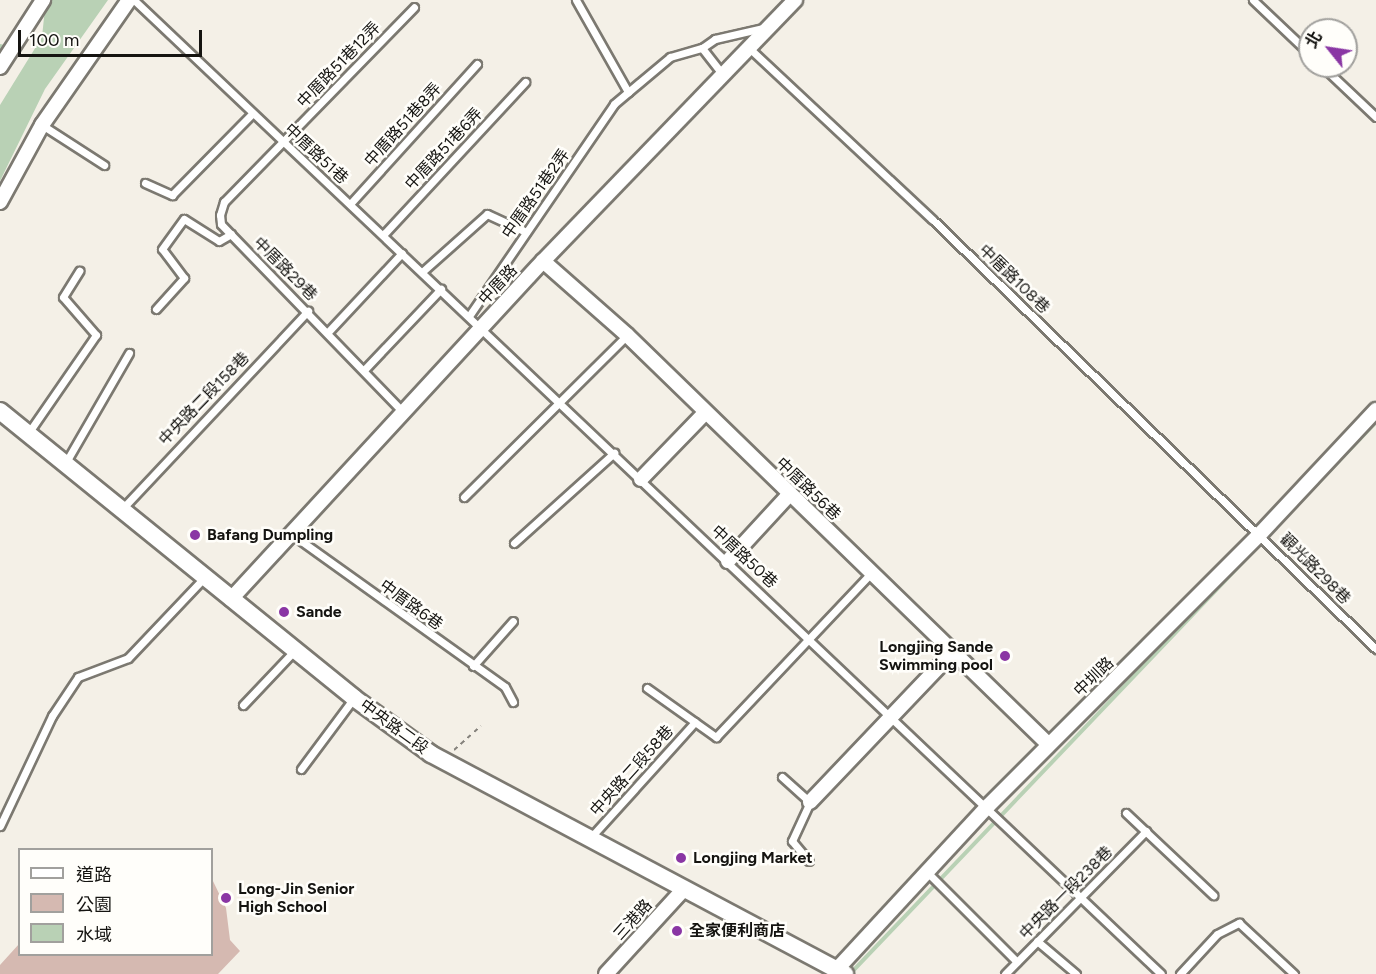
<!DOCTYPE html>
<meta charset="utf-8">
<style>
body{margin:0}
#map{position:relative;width:1376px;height:974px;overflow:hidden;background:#f4f0e7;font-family:Figtree,"Noto Sans TC",sans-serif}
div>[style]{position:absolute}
.green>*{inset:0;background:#d5b9b1}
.water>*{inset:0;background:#b9d1b5}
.stream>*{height:4px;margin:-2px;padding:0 2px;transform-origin:2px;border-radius:2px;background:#b9d1b5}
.canal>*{height:14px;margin:-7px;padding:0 7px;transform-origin:7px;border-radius:7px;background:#b9d1b5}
.path>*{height:2px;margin-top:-1px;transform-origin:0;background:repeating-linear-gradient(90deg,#85827c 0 4.5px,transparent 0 9px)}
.roads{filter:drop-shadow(2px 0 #7c7971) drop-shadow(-2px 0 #7c7971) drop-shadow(0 2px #7c7971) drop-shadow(0 -2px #7c7971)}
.service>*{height:7px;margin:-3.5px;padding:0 3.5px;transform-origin:3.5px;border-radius:3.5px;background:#fff}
.minor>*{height:14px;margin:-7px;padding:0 7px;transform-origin:7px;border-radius:7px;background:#fff}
.tertiary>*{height:16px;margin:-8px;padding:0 8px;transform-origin:8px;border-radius:8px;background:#fff}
.dots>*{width:16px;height:16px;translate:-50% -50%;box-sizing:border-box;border:3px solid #fffefa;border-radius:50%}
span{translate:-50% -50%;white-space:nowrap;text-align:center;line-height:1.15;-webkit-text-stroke:5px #fffefa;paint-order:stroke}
.street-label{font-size:16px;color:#151411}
.poi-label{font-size:16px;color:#151411;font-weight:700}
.left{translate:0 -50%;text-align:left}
.right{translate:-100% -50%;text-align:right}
.legend{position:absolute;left:18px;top:848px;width:195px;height:108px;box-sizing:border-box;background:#fffefa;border:2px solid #a1a09d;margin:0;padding:8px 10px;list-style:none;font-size:18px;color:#151411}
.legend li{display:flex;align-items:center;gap:12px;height:30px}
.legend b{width:30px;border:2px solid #a1a09d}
.north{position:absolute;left:1298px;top:18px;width:60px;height:60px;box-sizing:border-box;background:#fffefa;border:2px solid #a1a09d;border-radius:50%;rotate:300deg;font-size:16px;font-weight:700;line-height:24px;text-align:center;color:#151411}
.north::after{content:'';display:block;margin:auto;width:21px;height:27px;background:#8a36a4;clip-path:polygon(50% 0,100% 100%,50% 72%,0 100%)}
.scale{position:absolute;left:18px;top:30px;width:184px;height:27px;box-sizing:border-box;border:3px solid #151411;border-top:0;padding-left:8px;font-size:18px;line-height:21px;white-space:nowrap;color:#151411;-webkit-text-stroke:4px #fffefa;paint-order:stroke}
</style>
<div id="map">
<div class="green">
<i style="clip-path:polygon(212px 879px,226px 908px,230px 940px,240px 951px,218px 974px,0 974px,0 965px,19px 944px,20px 954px,212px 954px)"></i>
</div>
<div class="water">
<i style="clip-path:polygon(50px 0,108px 0,45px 89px,0 181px,0 105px,42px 37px,45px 8px)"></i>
</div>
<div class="stream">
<i style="left:1298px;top:504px;width:113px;rotate:-46.4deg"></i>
<i style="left:850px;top:974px;width:594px;rotate:-46.36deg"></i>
</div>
<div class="canal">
<i style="left:0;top:51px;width:1px;rotate:45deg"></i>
</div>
<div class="path">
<i style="left:454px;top:750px;width:36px;rotate:-42deg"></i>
</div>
<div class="roads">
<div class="service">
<i style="left:134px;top:0;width:1415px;rotate:43.48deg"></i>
<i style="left:576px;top:0;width:106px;rotate:60.5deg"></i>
<i style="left:1253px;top:0;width:79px;rotate:43.5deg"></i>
<i style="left:748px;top:47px;width:253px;rotate:43.1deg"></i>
<i style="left:933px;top:220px;width:617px;rotate:44.08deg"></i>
<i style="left:702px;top:48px;width:33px;rotate:52deg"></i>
<i style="left:1322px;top:66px;width:74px;rotate:43.4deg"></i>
<i style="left:42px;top:125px;width:74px;rotate:32.8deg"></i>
<i style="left:145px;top:183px;width:30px;rotate:24deg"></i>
<i style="left:172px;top:195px;width:114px;rotate:-45.4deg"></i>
<i style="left:350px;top:204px;width:189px;rotate:-47.8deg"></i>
<i style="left:383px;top:235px;width:209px;rotate:-47.1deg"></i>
<i style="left:422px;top:272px;width:87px;rotate:-41.7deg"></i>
<i style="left:487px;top:214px;width:43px;rotate:24.8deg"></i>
<i style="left:156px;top:309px;width:42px;rotate:-47.9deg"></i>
<i style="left:184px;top:278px;width:36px;rotate:-127deg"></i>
<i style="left:162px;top:249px;width:37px;rotate:-54deg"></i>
<i style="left:184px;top:219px;width:41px;rotate:32.2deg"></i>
<i style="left:219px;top:241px;width:14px;rotate:-30deg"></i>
<i style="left:469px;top:316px;width:257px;rotate:-55.6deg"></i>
<i style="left:614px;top:104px;width:73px;rotate:-40deg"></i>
<i style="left:670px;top:57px;width:33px;rotate:-16deg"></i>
<i style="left:702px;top:48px;width:16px;rotate:-35deg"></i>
<i style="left:715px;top:39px;width:53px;rotate:-13deg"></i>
<i style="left:328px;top:332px;width:108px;rotate:-46.9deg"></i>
<i style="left:364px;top:370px;width:112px;rotate:-46.5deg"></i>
<i style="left:402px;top:411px;width:260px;rotate:-134.1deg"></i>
<i style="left:221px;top:224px;width:9px;rotate:-96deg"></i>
<i style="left:220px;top:215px;width:14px;rotate:-73deg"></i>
<i style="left:224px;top:202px;width:272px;rotate:-45.7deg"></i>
<i style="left:29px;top:432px;width:118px;rotate:-55.4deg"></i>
<i style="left:96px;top:335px;width:50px;rotate:-131deg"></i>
<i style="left:63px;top:297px;width:31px;rotate:-58deg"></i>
<i style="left:66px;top:462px;width:126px;rotate:-60deg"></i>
<i style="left:464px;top:497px;width:230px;rotate:-44.8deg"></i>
<i style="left:122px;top:509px;width:272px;rotate:-46.8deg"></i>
<i style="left:290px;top:533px;width:264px;rotate:35.6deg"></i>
<i style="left:505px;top:687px;width:17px;rotate:62deg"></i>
<i style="left:514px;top:543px;width:135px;rotate:-42deg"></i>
<i style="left:473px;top:666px;width:60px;rotate:-48.4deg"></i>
<i style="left:647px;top:688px;width:85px;rotate:35.4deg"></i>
<i style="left:716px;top:737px;width:227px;rotate:-46.6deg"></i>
<i style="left:243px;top:705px;width:76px;rotate:-46.6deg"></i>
<i style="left:301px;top:769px;width:89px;rotate:-53.3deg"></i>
<i style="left:782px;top:777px;width:38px;rotate:42deg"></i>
<i style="left:810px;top:802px;width:43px;rotate:114.8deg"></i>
<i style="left:792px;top:841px;width:26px;rotate:50deg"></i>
<i style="left:1126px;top:813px;width:120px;rotate:43.3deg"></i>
<i style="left:0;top:826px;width:122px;rotate:-64.7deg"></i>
<i style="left:52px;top:716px;width:47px;rotate:-56.3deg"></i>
<i style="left:78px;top:677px;width:53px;rotate:-20.8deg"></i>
<i style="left:128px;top:658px;width:110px;rotate:-46.5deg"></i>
<i style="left:591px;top:837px;width:155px;rotate:-47.9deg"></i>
<i style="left:927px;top:872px;width:127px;rotate:45deg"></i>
<i style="left:1037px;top:941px;width:51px;rotate:40.2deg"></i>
<i style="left:1005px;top:974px;width:201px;rotate:-45.4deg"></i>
<i style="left:1180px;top:974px;width:54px;rotate:-47.2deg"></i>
<i style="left:1217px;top:934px;width:25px;rotate:-27deg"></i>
<i style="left:1239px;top:923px;width:75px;rotate:42.8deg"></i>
</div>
<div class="minor">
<i style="left:0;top:67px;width:80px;rotate:-57.3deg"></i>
<i style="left:0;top:202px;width:88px;rotate:-61.4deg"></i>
<i style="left:42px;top:125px;width:152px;rotate:-55.2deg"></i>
<i style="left:543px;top:261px;width:112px;rotate:41.4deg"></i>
<i style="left:627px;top:335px;width:587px;rotate:44.17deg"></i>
<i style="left:641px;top:479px;width:93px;rotate:-45.9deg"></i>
<i style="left:728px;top:561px;width:90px;rotate:-47.3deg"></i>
<i style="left:231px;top:599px;width:460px;rotate:-47.3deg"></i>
<i style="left:543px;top:261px;width:363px;rotate:-46deg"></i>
<i style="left:810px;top:802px;width:209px;rotate:-46.4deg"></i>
<i style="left:837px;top:969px;width:222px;rotate:-47.2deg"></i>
<i style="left:988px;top:806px;width:385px;rotate:-45deg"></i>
<i style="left:1260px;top:534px;width:170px;rotate:-46.9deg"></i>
<i style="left:606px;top:974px;width:115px;rotate:-47.5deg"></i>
</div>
<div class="tertiary">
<i style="left:0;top:411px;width:456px;rotate:39deg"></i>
<i style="left:354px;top:698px;width:95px;rotate:36deg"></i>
<i style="left:431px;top:754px;width:469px;rotate:28deg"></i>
</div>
</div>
<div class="dots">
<i style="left:195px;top:535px;background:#8a36a4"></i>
<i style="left:284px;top:612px;background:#8a36a4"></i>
<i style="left:1005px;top:656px;background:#8a36a4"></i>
<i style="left:681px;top:858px;background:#8a36a4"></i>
<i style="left:226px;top:898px;background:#8a36a4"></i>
<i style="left:677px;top:931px;background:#8a36a4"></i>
</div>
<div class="street-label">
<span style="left:339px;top:65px;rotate:-46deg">中厝路51巷12弄</span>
<span style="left:403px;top:125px;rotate:-48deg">中厝路51巷8弄</span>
<span style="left:444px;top:149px;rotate:-47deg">中厝路51巷6弄</span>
<span style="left:316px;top:154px;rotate:43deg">中厝路51巷</span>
<span style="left:536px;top:194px;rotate:-55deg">中厝路51巷2弄</span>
<span style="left:285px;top:269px;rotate:45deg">中厝路29巷</span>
<span style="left:1014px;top:279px;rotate:44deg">中厝路108巷</span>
<span style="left:498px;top:285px;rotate:-47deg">中厝路</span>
<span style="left:204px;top:399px;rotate:-46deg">中央路二段158巷</span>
<span style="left:808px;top:489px;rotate:44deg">中厝路56巷</span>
<span style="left:744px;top:557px;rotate:43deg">中厝路50巷</span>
<span style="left:1315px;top:569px;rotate:45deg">觀光路298巷</span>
<span style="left:411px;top:605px;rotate:36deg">中厝路6巷</span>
<span style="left:1094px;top:677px;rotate:-44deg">中圳路</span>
<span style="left:394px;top:727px;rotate:36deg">中央路二段</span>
<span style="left:632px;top:771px;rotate:-48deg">中央路二段58巷</span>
<span style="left:1066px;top:893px;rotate:-45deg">中央路一段238巷</span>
<span style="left:633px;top:920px;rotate:-48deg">三港路</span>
</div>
<div class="poi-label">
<span class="left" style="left:207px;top:535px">Bafang Dumpling</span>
<span class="left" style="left:296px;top:612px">Sande</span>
<span class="right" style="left:993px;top:656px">Longjing Sande<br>Swimming pool</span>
<span class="left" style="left:693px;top:858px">Longjing Market</span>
<span class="left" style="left:238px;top:898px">Long-Jin Senior<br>High School</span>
<span class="left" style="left:689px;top:931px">全家便利商店</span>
</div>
<ul class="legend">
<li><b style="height:8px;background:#fff"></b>道路</li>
<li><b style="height:16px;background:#d5b9b1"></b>公園</li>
<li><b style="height:16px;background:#b9d1b5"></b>水域</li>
</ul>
<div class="north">北</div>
<div class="scale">100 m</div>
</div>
